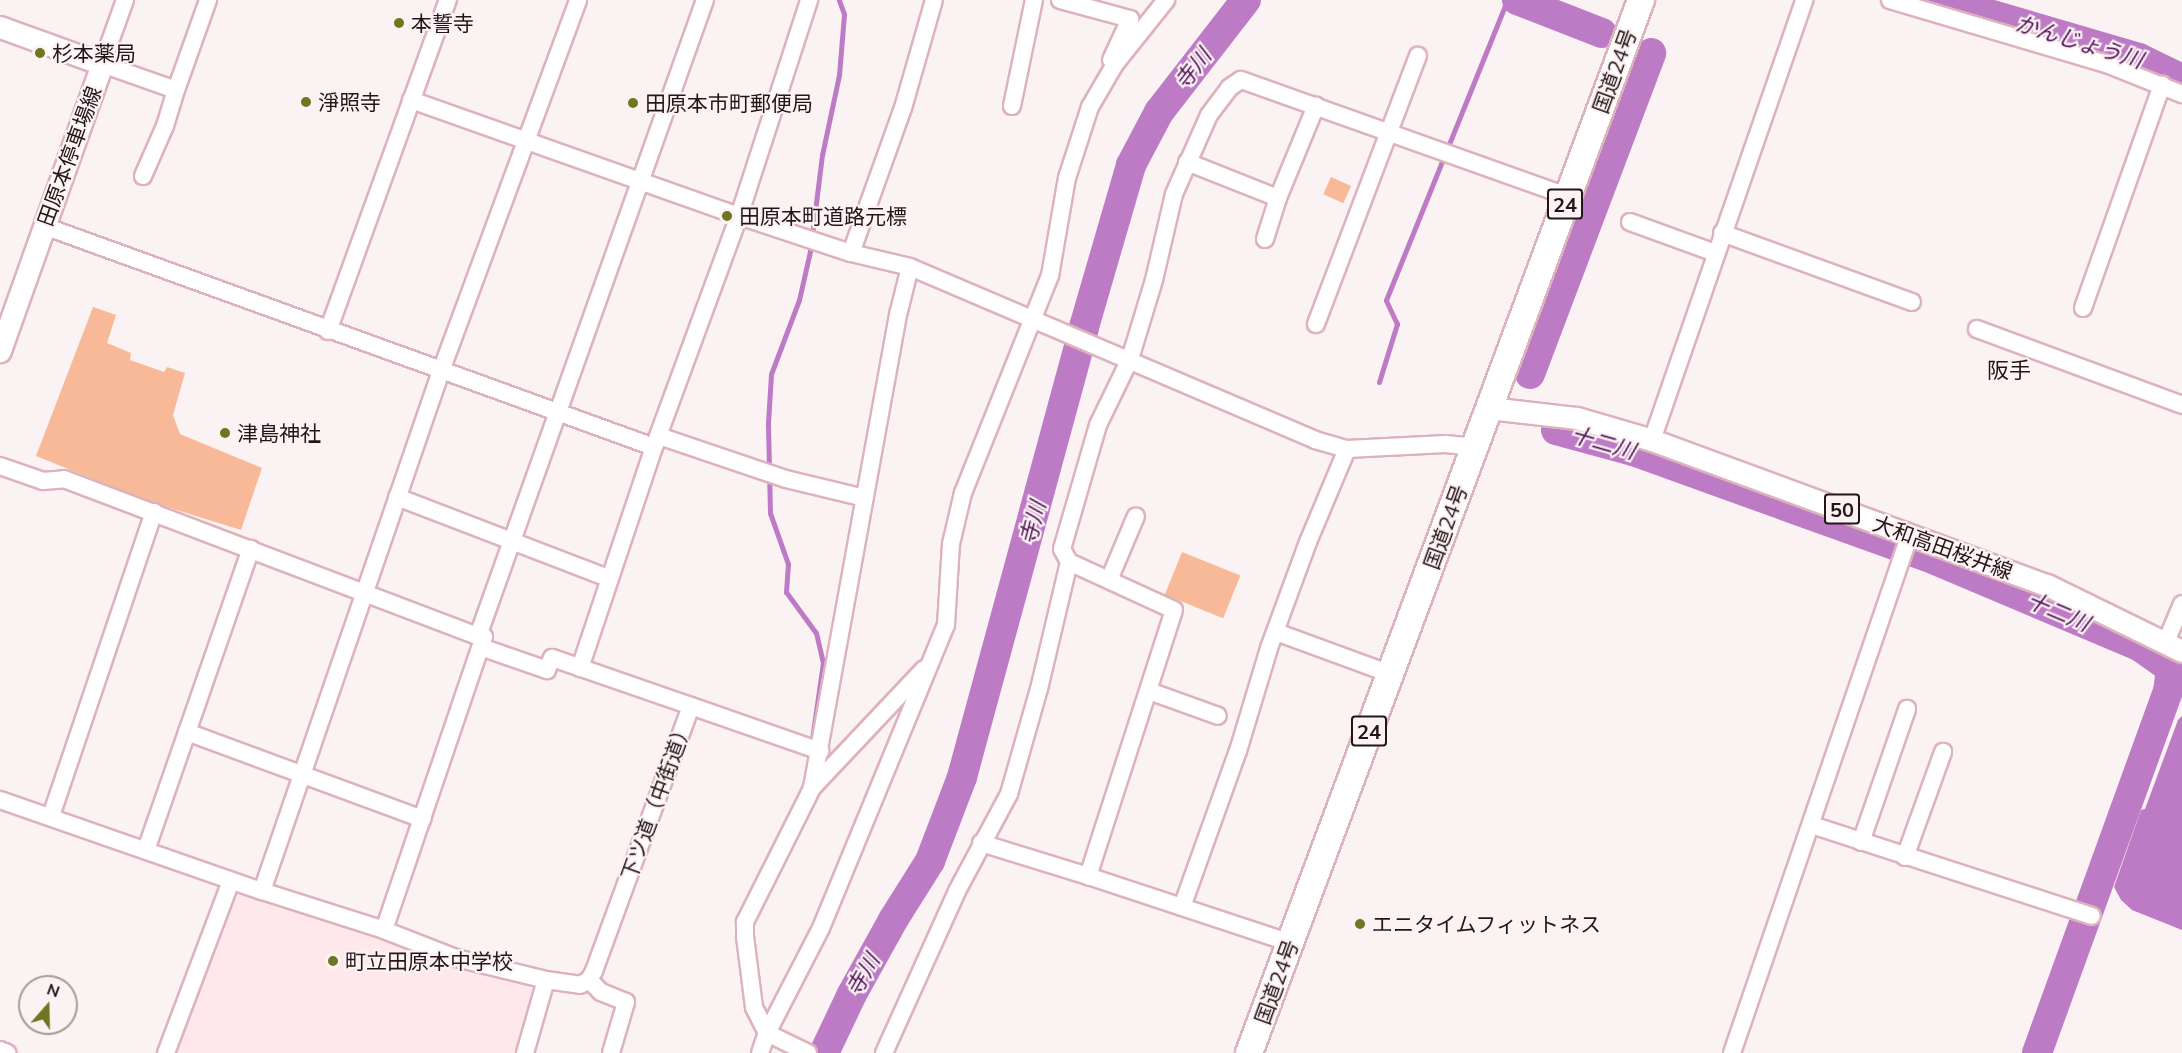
<!DOCTYPE html>
<meta charset="utf-8">
<style>
body{margin:0}
#map{position:relative;width:2182px;height:1053px;overflow:hidden;background:#fbf2f4;font-family:Mulish,"Noto Sans JP",sans-serif}
div>[style]{position:absolute}
.built>*{inset:0;background:#fee8ec}
.green>*{inset:0;background:#f7b997;transform-origin:0 0}
.water>*{inset:0;background:#bd7bc6}
.stream>*{height:5px;margin:-2.5px;padding:0 2.5px;transform-origin:2.5px;border-radius:2.5px;background:#bd7bc6}
.river>*{height:30px;margin:-15px;padding:0 15px;transform-origin:15px;border-radius:15px;background:#bd7bc6}
.roads{filter:drop-shadow(2px 0 #ddb3bb) drop-shadow(-2px 0 #ddb3bb) drop-shadow(0 2px #ddb3bb) drop-shadow(0 -2px #ddb3bb)}
.minor>*{height:16px;margin:-8px;padding:0 8px;transform-origin:8px;border-radius:8px;background:#fff}
.major>*{height:21px;margin:-10.5px;padding:0 10.5px;transform-origin:10.5px;border-radius:10.5px;background:#fff}
.highway>*{height:26px;margin:-13px;padding:0 13px;transform-origin:13px;border-radius:13px;background:#fff}
.dots>*{width:16px;height:16px;translate:-50% -50%;box-sizing:border-box;border:3px solid #fbf2f4;border-radius:50%}
span{translate:-50% -50%;white-space:nowrap;text-align:center;line-height:1.15;-webkit-text-stroke:4.5px #fbf2f4;paint-order:stroke}
.shield-label span{padding:2px 4px;background:#fbf2f4;border:2px solid;border-radius:4px;-webkit-text-stroke-width:0}
.shield-label{font-size:20px;color:#241518;font-weight:700}
.poi-label{font-size:21px;color:#241518}
.left{translate:0 -50%;text-align:left}
.street-label{font-size:21px;color:#241518}
.water-label{font-size:22px;color:#4e1157;font-style:italic}
.neighbourhood-label{font-size:22px;color:#241518}
.north{position:absolute;left:18px;top:975px;width:60px;height:60px;box-sizing:border-box;background:#fbf2f4;border:2px solid #a59a9c;border-radius:50%;rotate:20deg;font-size:16px;font-weight:700;line-height:24px;text-align:center;color:#241518}
.north::after{content:'';display:block;margin:auto;width:21px;height:27px;background:#6e7620;clip-path:polygon(50% 0,100% 100%,50% 72%,0 100%)}
</style>
<div id="map">
<div class="built">
<i style="clip-path:polygon(236px 888px,376px 930px,533px 989px,537px 1000px,520px 1053px,173px 1053px)"></i>
</div>
<div class="green">
<i style="left:1331px;top:177px;width:22px;height:19px;rotate:24deg"></i>
<i style="clip-path:polygon(93px 307px,116px 315px,107px 343px,131px 353px,130px 360px,164px 372px,167px 367px,185px 373px,173px 415px,180px 434px,262px 468px,241px 530px,148px 501px,36px 456px)"></i>
<i style="left:1182px;top:552px;width:63px;height:46px;rotate:22deg"></i>
</div>
<div class="water">
<i style="clip-path:polygon(2182px 716px,2182px 930px,2132px 910px,2121px 900px,2114px 887px,2141px 810px,2145px 809px,2178px 720px)"></i>
</div>
<div class="stream">
<i style="left:1379px;top:382px;width:61px;rotate:-72.8deg"></i>
<i style="left:1397px;top:324px;width:26px;rotate:-115deg"></i>
<i style="left:1386px;top:300px;width:323px;rotate:-68deg"></i>
<i style="left:811px;top:746px;width:84px;rotate:-81.8deg"></i>
<i style="left:823px;top:663px;width:31px;rotate:-103deg"></i>
<i style="left:816px;top:633px;width:51px;rotate:-126.2deg"></i>
<i style="left:786px;top:592px;width:28px;rotate:-86deg"></i>
<i style="left:788px;top:564px;width:54px;rotate:-109.4deg"></i>
<i style="left:770px;top:513px;width:90px;rotate:-91.3deg"></i>
<i style="left:768px;top:423px;width:49px;rotate:-86.5deg"></i>
<i style="left:771px;top:374px;width:79px;rotate:-69.3deg"></i>
<i style="left:799px;top:300px;width:50px;rotate:-77.3deg"></i>
<i style="left:810px;top:251px;width:97px;rotate:-82.9deg"></i>
<i style="left:822px;top:155px;width:82px;rotate:-78deg"></i>
<i style="left:839px;top:75px;width:61px;rotate:-85.3deg"></i>
<i style="left:844px;top:14px;width:15px;rotate:-110deg"></i>
</div>
<div class="river">
<i style="left:1517px;top:0;width:91px;rotate:21.2deg"></i>
<i style="left:1941px;top:0;width:206px;rotate:16.3deg"></i>
<i style="left:2139px;top:58px;width:48px;rotate:26deg"></i>
<i style="left:1530px;top:374px;width:343px;rotate:-69.3deg"></i>
<i style="left:1556px;top:430px;width:80px;rotate:15.3deg"></i>
<i style="left:1633px;top:451px;width:321px;rotate:19.8deg"></i>
<i style="left:1935px;top:560px;width:221px;rotate:22.9deg"></i>
<i style="left:2139px;top:646px;width:39px;rotate:35deg"></i>
<i style="left:2171px;top:668px;width:23px;rotate:97deg"></i>
<i style="left:2168px;top:691px;width:385px;rotate:109.9deg"></i>
<i style="left:824px;top:1053px;width:65px;rotate:-64.6deg"></i>
<i style="left:852px;top:994px;width:85px;rotate:-61deg"></i>
<i style="left:893px;top:920px;width:70px;rotate:-57.9deg"></i>
<i style="left:930px;top:861px;width:90px;rotate:-69.1deg"></i>
<i style="left:962px;top:777px;width:466px;rotate:-74.8deg"></i>
<i style="left:1084px;top:327px;width:169px;rotate:-73.8deg"></i>
<i style="left:1131px;top:165px;width:60px;rotate:-62.2deg"></i>
<i style="left:1159px;top:112px;width:142px;rotate:-52.2deg"></i>
</div>
<div class="roads">
<div class="minor">
<i style="left:125px;top:0;width:68px;rotate:109.8deg"></i>
<i style="left:102px;top:64px;width:78px;rotate:19.4deg"></i>
<i style="left:176px;top:90px;width:96px;rotate:-70.4deg"></i>
<i style="left:1060px;top:0;width:73px;rotate:15.2deg"></i>
<i style="left:1130px;top:19px;width:45px;rotate:114.9deg"></i>
<i style="left:1890px;top:0;width:228px;rotate:16.5deg"></i>
<i style="left:2109px;top:65px;width:79px;rotate:21.7deg"></i>
<i style="left:411px;top:100px;width:348px;rotate:19.5deg"></i>
<i style="left:739px;top:216px;width:118px;rotate:18.3deg"></i>
<i style="left:851px;top:253px;width:61px;rotate:13.3deg"></i>
<i style="left:910px;top:267px;width:440px;rotate:23.1deg"></i>
<i style="left:1315px;top:440px;width:33px;rotate:16deg"></i>
<i style="left:1347px;top:449px;width:99px;rotate:-2.9deg"></i>
<i style="left:1446px;top:444px;width:29px;rotate:6deg"></i>
<i style="left:1012px;top:106px;width:108px;rotate:-78.3deg"></i>
<i style="left:1187px;top:162px;width:98px;rotate:21.6deg"></i>
<i style="left:143px;top:176px;width:55px;rotate:-66.3deg"></i>
<i style="left:165px;top:126px;width:38px;rotate:-73deg"></i>
<i style="left:1630px;top:222px;width:90px;rotate:20deg"></i>
<i style="left:44px;top:226px;width:649px;rotate:19.92deg"></i>
<i style="left:1722px;top:233px;width:202px;rotate:20deg"></i>
<i style="left:1265px;top:239px;width:43px;rotate:-72.4deg"></i>
<i style="left:1278px;top:198px;width:100px;rotate:-67.6deg"></i>
<i style="left:851px;top:253px;width:154px;rotate:-70.3deg"></i>
<i style="left:903px;top:108px;width:112px;rotate:-74deg"></i>
<i style="left:2083px;top:308px;width:237px;rotate:-70.5deg"></i>
<i style="left:1316px;top:324px;width:287px;rotate:-69.2deg"></i>
<i style="left:1977px;top:329px;width:219px;rotate:20.3deg"></i>
<i style="left:328px;top:331px;width:352px;rotate:-70.1deg"></i>
<i style="left:659px;top:436px;width:134px;rotate:18.7deg"></i>
<i style="left:786px;top:479px;width:81px;rotate:13.5deg"></i>
<i style="left:1652px;top:440px;width:466px;rotate:-70.9deg"></i>
<i style="left:0;top:466px;width:46px;rotate:19.2deg"></i>
<i style="left:43px;top:481px;width:21px;rotate:-5deg"></i>
<i style="left:64px;top:479px;width:443px;rotate:20.8deg"></i>
<i style="left:397px;top:497px;width:226px;rotate:21deg"></i>
<i style="left:1069px;top:562px;width:15px;rotate:-118deg"></i>
<i style="left:1062px;top:549px;width:129px;rotate:-73.8deg"></i>
<i style="left:1098px;top:425px;width:73px;rotate:-64.1deg"></i>
<i style="left:1130px;top:359px;width:83px;rotate:-73.1deg"></i>
<i style="left:1154px;top:280px;width:88px;rotate:-76.9deg"></i>
<i style="left:1174px;top:194px;width:86px;rotate:-66.1deg"></i>
<i style="left:1209px;top:115px;width:34px;rotate:-53deg"></i>
<i style="left:1229px;top:88px;width:14px;rotate:-34deg"></i>
<i style="left:1241px;top:80px;width:346px;rotate:19.6deg"></i>
<i style="left:1109px;top:580px;width:69px;rotate:-67.1deg"></i>
<i style="left:1276px;top:632px;width:122px;rotate:20.1deg"></i>
<i style="left:2166px;top:642px;width:41px;rotate:-67.2deg"></i>
<i style="left:580px;top:668px;width:233px;rotate:-71.5deg"></i>
<i style="left:654px;top:447px;width:246px;rotate:-69.8deg"></i>
<i style="left:739px;top:216px;width:227px;rotate:-72deg"></i>
<i style="left:1149px;top:691px;width:73px;rotate:19.9deg"></i>
<i style="left:691px;top:706px;width:137px;rotate:19.2deg"></i>
<i style="left:187px;top:732px;width:251px;rotate:20.3deg"></i>
<i style="left:812px;top:788px;width:485px;rotate:-79.7deg"></i>
<i style="left:899px;top:311px;width:45px;rotate:-76deg"></i>
<i style="left:0;top:800px;width:277px;rotate:19.2deg"></i>
<i style="left:262px;top:891px;width:128px;rotate:17.7deg"></i>
<i style="left:384px;top:930px;width:77px;rotate:21.3deg"></i>
<i style="left:456px;top:958px;width:93px;rotate:13.7deg"></i>
<i style="left:546px;top:980px;width:34px;rotate:8deg"></i>
<i style="left:580px;top:985px;width:10px;rotate:-29deg"></i>
<i style="left:589px;top:980px;width:10px;rotate:-61deg"></i>
<i style="left:594px;top:971px;width:282px;rotate:-69.9deg"></i>
<i style="left:691px;top:706px;width:147px;rotate:-160.9deg"></i>
<i style="left:552px;top:658px;width:13px;rotate:113deg"></i>
<i style="left:547px;top:670px;width:70px;rotate:-160.8deg"></i>
<i style="left:51px;top:816px;width:321px;rotate:-71.3deg"></i>
<i style="left:1812px;top:825px;width:294px;rotate:18deg"></i>
<i style="left:1861px;top:842px;width:141px;rotate:-70.9deg"></i>
<i style="left:981px;top:843px;width:112px;rotate:17.1deg"></i>
<i style="left:146px;top:850px;width:319px;rotate:-70.8deg"></i>
<i style="left:1905px;top:857px;width:112px;rotate:-70.1deg"></i>
<i style="left:262px;top:891px;width:550px;rotate:-71deg"></i>
<i style="left:441px;top:371px;width:395px;rotate:-69.7deg"></i>
<i style="left:1182px;top:907px;width:166px;rotate:-70.3deg"></i>
<i style="left:1238px;top:751px;width:108px;rotate:-73.2deg"></i>
<i style="left:1269px;top:648px;width:113px;rotate:-69.8deg"></i>
<i style="left:1308px;top:542px;width:101px;rotate:-67.2deg"></i>
<i style="left:384px;top:930px;width:310px;rotate:-71.2deg"></i>
<i style="left:484px;top:637px;width:6px;rotate:-171deg"></i>
<i style="left:478px;top:636px;width:675px;rotate:-70.36deg"></i>
<i style="left:589px;top:980px;width:17px;rotate:45deg"></i>
<i style="left:601px;top:992px;width:27px;rotate:22deg"></i>
<i style="left:626px;top:1002px;width:53px;rotate:106.4deg"></i>
<i style="left:0;top:1050px;width:8px;rotate:23deg"></i>
<i style="left:166px;top:1053px;width:184px;rotate:-69.3deg"></i>
<i style="left:525px;top:1053px;width:76px;rotate:-74deg"></i>
<i style="left:760px;top:1053px;width:21px;rotate:-71deg"></i>
<i style="left:767px;top:1033px;width:118px;rotate:-62.8deg"></i>
<i style="left:821px;top:928px;width:328px;rotate:-67.6deg"></i>
<i style="left:946px;top:625px;width:81px;rotate:-86.5deg"></i>
<i style="left:951px;top:544px;width:52px;rotate:-76.8deg"></i>
<i style="left:963px;top:493px;width:234px;rotate:-68.2deg"></i>
<i style="left:1050px;top:276px;width:99px;rotate:-80.2deg"></i>
<i style="left:1067px;top:178px;width:75px;rotate:-72.1deg"></i>
<i style="left:1090px;top:107px;width:50px;rotate:-59.8deg"></i>
<i style="left:1115px;top:64px;width:82px;rotate:-51.4deg"></i>
<i style="left:808px;top:1053px;width:46px;rotate:-154deg"></i>
<i style="left:767px;top:1033px;width:29px;rotate:-117deg"></i>
<i style="left:754px;top:1007px;width:71px;rotate:-97.3deg"></i>
<i style="left:745px;top:937px;width:15px;rotate:-90deg"></i>
<i style="left:745px;top:922px;width:150px;rotate:-63.4deg"></i>
<i style="left:812px;top:788px;width:163px;rotate:-46.7deg"></i>
<i style="left:884px;top:1053px;width:178px;rotate:-65.7deg"></i>
<i style="left:957px;top:891px;width:110px;rotate:-61.8deg"></i>
<i style="left:1009px;top:794px;width:109px;rotate:-74.1deg"></i>
<i style="left:1039px;top:689px;width:130px;rotate:-76.7deg"></i>
<i style="left:1069px;top:562px;width:115px;rotate:24.6deg"></i>
<i style="left:1174px;top:610px;width:280px;rotate:107.9deg"></i>
<i style="left:1088px;top:876px;width:214px;rotate:18.3deg"></i>
<i style="left:1732px;top:1053px;width:549px;rotate:-71.07deg"></i>
</div>
<div class="major">
<i style="left:0;top:27px;width:109px;rotate:19.9deg"></i>
<i style="left:102px;top:64px;width:305px;rotate:109.6deg"></i>
<i style="left:1489px;top:408px;width:89px;rotate:6.5deg"></i>
<i style="left:1577px;top:418px;width:78px;rotate:16.3deg"></i>
<i style="left:1652px;top:440px;width:421px;rotate:20.2deg"></i>
<i style="left:2047px;top:585px;width:150px;rotate:26.1deg"></i>
</div>
<div class="highway">
<i style="left:1249px;top:1053px;width:1124px;rotate:-69.58deg"></i>
</div>
</div>
<div class="dots">
<i style="left:399px;top:23px;background:#6e7620"></i>
<i style="left:40px;top:53px;background:#6e7620"></i>
<i style="left:306px;top:102px;background:#6e7620"></i>
<i style="left:633px;top:103px;background:#6e7620"></i>
<i style="left:727px;top:216px;background:#6e7620"></i>
<i style="left:225px;top:433px;background:#6e7620"></i>
<i style="left:1360px;top:924px;background:#6e7620"></i>
<i style="left:333px;top:961px;background:#6e7620"></i>
</div>
<div class="shield-label">
<span style="left:1565px;top:204px">24</span>
<span style="left:1842px;top:509px">50</span>
<span style="left:1369px;top:731px">24</span>
</div>
<div class="poi-label">
<span class="left" style="left:411px;top:23px">本誓寺</span>
<span class="left" style="left:52px;top:53px">杉本薬局</span>
<span class="left" style="left:318px;top:102px">淨照寺</span>
<span class="left" style="left:645px;top:103px">田原本市町郵便局</span>
<span class="left" style="left:739px;top:216px">田原本町道路元標</span>
<span class="left" style="left:237px;top:433px">津島神社</span>
<span class="left" style="left:1372px;top:924px">エニタイムフィットネス</span>
<span class="left" style="left:345px;top:961px">町立田原本中学校</span>
</div>
<div class="street-label">
<span style="left:1614px;top:71px;rotate:-70deg">国道24号</span>
<span style="left:69px;top:156px;rotate:-70deg">田原本停車場線</span>
<span style="left:1445px;top:527px;rotate:-70deg">国道24号</span>
<span style="left:1943px;top:547px;rotate:20deg">大和高田桜井線</span>
<span style="left:656px;top:800px;rotate:-70deg">下ツ道（中街道）</span>
<span style="left:1276px;top:982px;rotate:-70deg">国道24号</span>
</div>
<div class="water-label">
<span style="left:2079px;top:42px;rotate:17deg">かんじょう川</span>
<span style="left:1193px;top:69px;rotate:-52deg">寺川</span>
<span style="left:1603px;top:443px;rotate:16deg">十二川</span>
<span style="left:1033px;top:523px;rotate:-75deg">寺川</span>
<span style="left:2058px;top:612px;rotate:23deg">十二川</span>
<span style="left:863px;top:975px;rotate:-60deg">寺川</span>
</div>
<div class="neighbourhood-label">
<span style="left:2009px;top:371px">阪手</span>
</div>
<div class="north">N</div>
</div>
